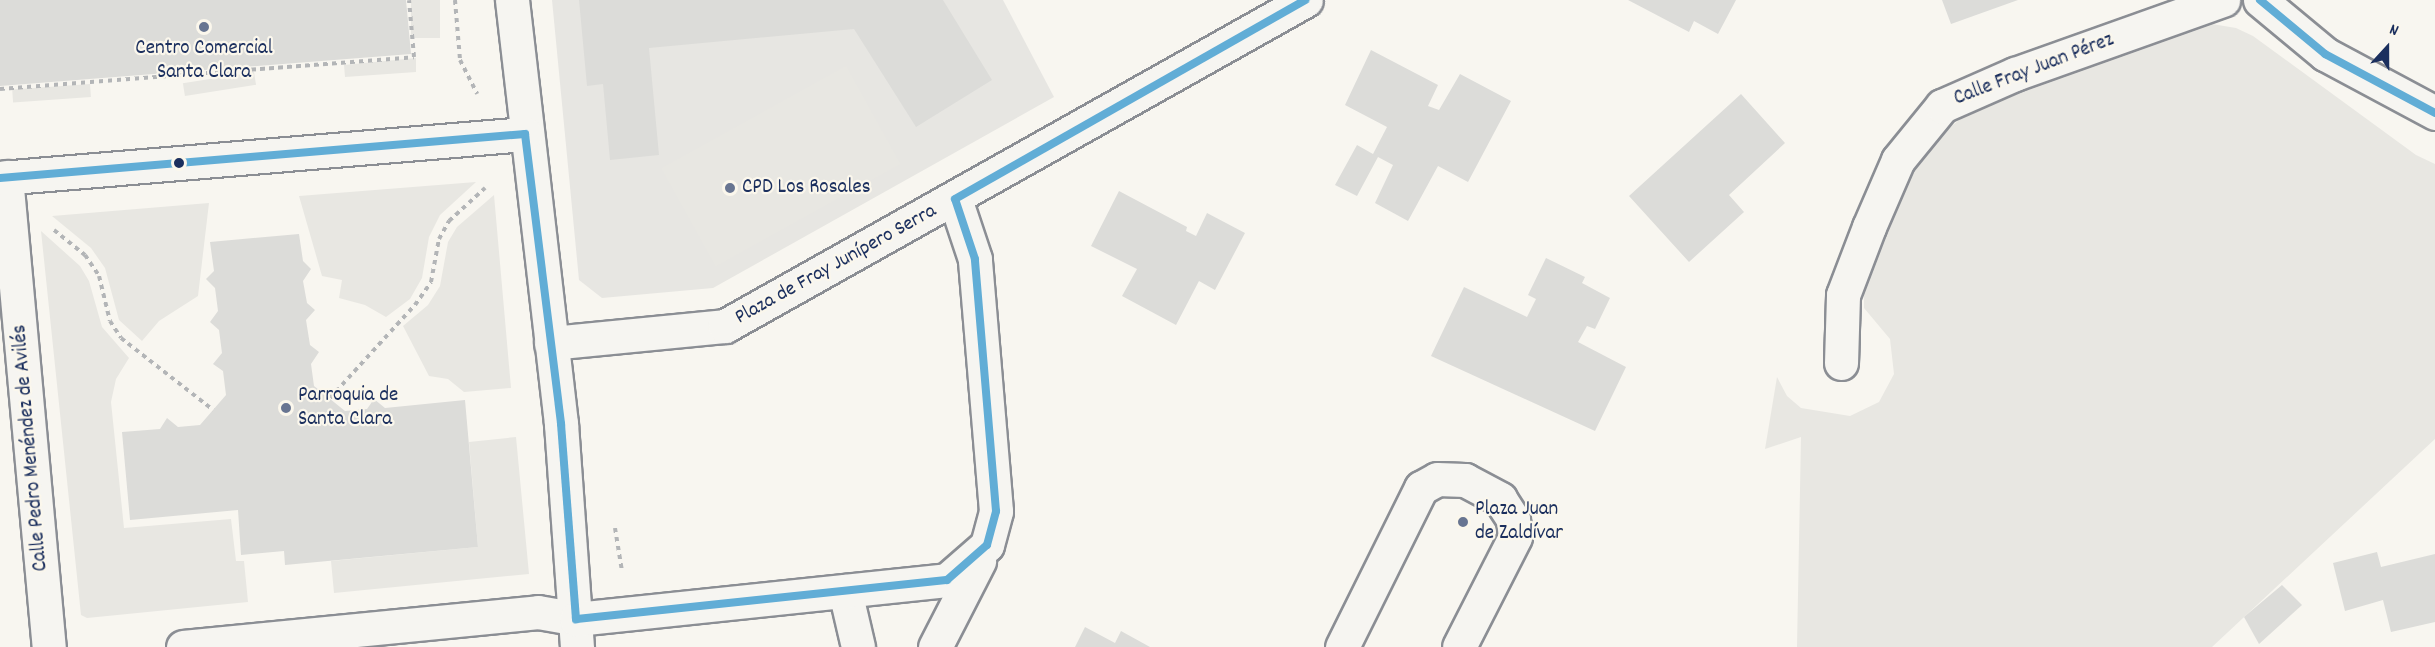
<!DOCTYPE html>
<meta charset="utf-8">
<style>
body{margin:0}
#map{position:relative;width:2435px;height:647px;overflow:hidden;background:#f8f6f0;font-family:Dekko,sans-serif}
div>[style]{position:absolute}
.built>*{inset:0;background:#e7e6e2}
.green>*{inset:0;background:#e8e7e2;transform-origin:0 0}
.building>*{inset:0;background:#dcdcd9}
.path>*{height:4px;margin-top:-2px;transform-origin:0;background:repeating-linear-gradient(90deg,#b3b5b7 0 4.5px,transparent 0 9px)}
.roads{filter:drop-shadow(2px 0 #8b8e94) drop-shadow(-2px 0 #8b8e94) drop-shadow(0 2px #8b8e94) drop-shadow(0 -2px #8b8e94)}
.minor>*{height:33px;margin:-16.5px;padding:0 16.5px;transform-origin:16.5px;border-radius:16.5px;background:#f6f5f1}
.bus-1>*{height:8px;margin:-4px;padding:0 4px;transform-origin:4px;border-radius:4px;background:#61add6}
.dots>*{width:16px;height:16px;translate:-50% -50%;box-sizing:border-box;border:3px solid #fbf7ec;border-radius:50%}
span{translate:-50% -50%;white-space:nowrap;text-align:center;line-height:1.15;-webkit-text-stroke:4.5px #fbf7ec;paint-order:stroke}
.poi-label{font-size:21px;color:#1b2f5e}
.left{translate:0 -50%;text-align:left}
.street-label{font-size:21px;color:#1b2f5e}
.north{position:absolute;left:2357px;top:18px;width:60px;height:60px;-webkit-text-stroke:4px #fbf7ec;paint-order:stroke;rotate:21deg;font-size:16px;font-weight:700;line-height:24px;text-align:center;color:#1b2f5e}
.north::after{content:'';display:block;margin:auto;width:21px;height:27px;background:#1b2f5e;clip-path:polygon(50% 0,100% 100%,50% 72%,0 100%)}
</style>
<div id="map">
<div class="built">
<i style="clip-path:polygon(552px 0,1003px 0,1054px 97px,713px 288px,602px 298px,579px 280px)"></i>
</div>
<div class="green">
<i style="left:411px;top:0;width:29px;height:38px"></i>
<i style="clip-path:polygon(2212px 24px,2236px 28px,2253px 36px,2416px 155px,2435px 164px,2435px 439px,2212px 647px,1797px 647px,1801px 437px,1765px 449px,1777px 377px,1787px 396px,1801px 408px,1850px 416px,1879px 402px,1894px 374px,1890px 339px,1864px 308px,1864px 285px,1913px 169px,1927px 145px,1976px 107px)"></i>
<i style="clip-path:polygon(416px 58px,416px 72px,345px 77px,344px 65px)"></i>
<i style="left:846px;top:66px;width:112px;height:211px;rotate:61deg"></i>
<i style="left:254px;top:72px;width:13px;height:72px;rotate:81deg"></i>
<i style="left:90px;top:84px;width:13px;height:78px;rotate:86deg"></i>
<i style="clip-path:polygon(476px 182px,440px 215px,429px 237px,422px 278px,410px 299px,386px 317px,365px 305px,339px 298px,342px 280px,322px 276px,299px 196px)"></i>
<i style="clip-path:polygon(494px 195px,511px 388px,464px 392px,448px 379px,429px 376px,403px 326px,428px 305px,440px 286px,448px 242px,457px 227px)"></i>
<i style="clip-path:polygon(209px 203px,198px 296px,159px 321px,142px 341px,119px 320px,105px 268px,91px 248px,52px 216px)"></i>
<i style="clip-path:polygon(41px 231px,80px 266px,89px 281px,102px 327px,129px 358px,116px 379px,111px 402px,124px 528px,231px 519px,236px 561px,244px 561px,248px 602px,87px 618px,81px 615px)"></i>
<i style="clip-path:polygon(516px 437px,529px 574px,334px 593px,331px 561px,478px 547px,469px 442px)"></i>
</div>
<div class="building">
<i style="clip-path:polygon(0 0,406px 0,411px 54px,0 86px)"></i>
<i style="clip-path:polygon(579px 0,943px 0,992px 80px,916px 127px,854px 29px,649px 48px,659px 155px,610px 160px,603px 84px,587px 86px)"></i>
<i style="clip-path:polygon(1628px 0,1736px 0,1718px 34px,1694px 21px,1689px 32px)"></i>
<i style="clip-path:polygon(1942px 0,2018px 0,1951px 24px)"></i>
<i style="clip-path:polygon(1371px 50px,1438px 85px,1428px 106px,1439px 110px,1460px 74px,1511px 101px,1468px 182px,1438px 166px,1408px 221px,1375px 203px,1393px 165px,1378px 157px,1357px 196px,1335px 185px,1357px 145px,1373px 154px,1387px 127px,1345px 105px)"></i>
<i style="clip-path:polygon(1741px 94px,1785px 143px,1729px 195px,1744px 212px,1689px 262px,1629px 196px)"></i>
<i style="clip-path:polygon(1119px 191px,1187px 227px,1186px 231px,1196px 236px,1207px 213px,1245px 233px,1215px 290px,1199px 281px,1176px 325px,1122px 296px,1137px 269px,1091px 246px)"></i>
<i style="clip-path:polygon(299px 234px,303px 261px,311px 269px,303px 281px,307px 303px,315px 310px,306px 320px,310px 345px,319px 352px,311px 364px,314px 386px,345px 411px,367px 409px,374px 399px,385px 408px,465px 400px,478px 547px,285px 565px,284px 551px,241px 555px,238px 510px,130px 520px,122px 432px,160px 429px,167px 418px,178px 427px,200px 425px,226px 395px,223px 371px,213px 364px,222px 353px,219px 330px,210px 322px,218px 311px,215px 288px,206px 279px,214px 271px,210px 242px)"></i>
<i style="clip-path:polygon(1546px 258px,1585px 277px,1582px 283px,1610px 298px,1595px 329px,1587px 326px,1578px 342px,1626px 367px,1595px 431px,1431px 356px,1464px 287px,1527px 317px,1536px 299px,1528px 295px)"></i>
<i style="clip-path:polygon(2377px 552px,2381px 567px,2435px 554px,2435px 622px,2391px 632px,2383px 600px,2345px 611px,2333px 563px)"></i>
<i style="clip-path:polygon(2282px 585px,2302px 605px,2259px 644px,2244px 617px)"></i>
<i style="clip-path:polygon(1085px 627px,1115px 643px,1121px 631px,1150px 647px,1075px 647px)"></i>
</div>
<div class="path">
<i style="left:455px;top:0;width:60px;rotate:85.2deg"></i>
<i style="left:460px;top:60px;width:38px;rotate:63deg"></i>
<i style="left:0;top:89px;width:415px;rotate:-4.4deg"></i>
<i style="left:414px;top:57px;width:57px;rotate:-95deg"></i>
<i style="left:54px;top:230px;width:40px;rotate:39deg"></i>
<i style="left:85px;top:255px;width:25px;rotate:56deg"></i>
<i style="left:99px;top:276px;width:46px;rotate:76.3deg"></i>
<i style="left:110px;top:321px;width:20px;rotate:57deg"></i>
<i style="left:121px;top:338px;width:117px;rotate:38deg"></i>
<i style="left:330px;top:398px;width:126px;rotate:-47.6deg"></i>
<i style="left:415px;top:305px;width:28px;rotate:-55deg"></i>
<i style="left:431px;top:282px;width:44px;rotate:-79.5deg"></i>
<i style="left:439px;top:239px;width:21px;rotate:-61deg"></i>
<i style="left:449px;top:221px;width:49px;rotate:-42.5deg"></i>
<i style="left:615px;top:528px;width:44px;rotate:80.8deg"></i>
</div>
<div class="roads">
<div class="minor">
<i style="left:512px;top:0;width:427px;rotate:83.4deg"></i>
<i style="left:561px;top:424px;width:224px;rotate:85.9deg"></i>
<i style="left:2260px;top:0;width:85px;rotate:39.7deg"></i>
<i style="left:2325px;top:54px;width:125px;rotate:28.2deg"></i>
<i style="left:6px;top:177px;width:472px;rotate:84.8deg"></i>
<i style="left:0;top:178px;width:527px;rotate:-4.79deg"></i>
<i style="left:551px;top:343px;width:175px;rotate:-5.6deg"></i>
<i style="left:725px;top:326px;width:666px;rotate:-29.3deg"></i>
<i style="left:1841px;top:363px;width:68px;rotate:-88.3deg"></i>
<i style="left:1843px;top:295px;width:73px;rotate:-69.1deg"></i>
<i style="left:1869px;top:227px;width:73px;rotate:-66.6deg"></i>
<i style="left:1898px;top:160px;width:70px;rotate:-50.8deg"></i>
<i style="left:1942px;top:106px;width:80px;rotate:-23.7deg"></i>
<i style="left:2015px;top:74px;width:221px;rotate:-19.6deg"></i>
<i style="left:845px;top:591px;width:57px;rotate:76.9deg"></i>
<i style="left:183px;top:647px;width:357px;rotate:-5.6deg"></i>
<i style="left:538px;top:612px;width:39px;rotate:10deg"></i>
<i style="left:576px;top:619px;width:373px;rotate:-6deg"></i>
<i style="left:947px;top:580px;width:53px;rotate:-41.2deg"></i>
<i style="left:987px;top:545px;width:35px;rotate:-75deg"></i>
<i style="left:996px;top:511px;width:253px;rotate:-94.8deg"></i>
<i style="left:975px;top:259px;width:63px;rotate:-108.4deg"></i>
<i style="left:935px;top:647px;width:97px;rotate:-62.9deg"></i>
<i style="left:1342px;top:647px;width:178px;rotate:-63.6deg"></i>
<i style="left:1421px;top:488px;width:18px;rotate:-29deg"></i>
<i style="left:1437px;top:479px;width:28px;rotate:2deg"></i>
<i style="left:1465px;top:480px;width:40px;rotate:28deg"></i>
<i style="left:1500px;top:499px;width:24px;rotate:57deg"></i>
<i style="left:1513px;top:519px;width:18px;rotate:84deg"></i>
<i style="left:1515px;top:537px;width:123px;rotate:117deg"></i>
</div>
</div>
<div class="bus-1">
<i style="left:2260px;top:0;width:85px;rotate:39.7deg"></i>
<i style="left:2325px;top:54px;width:125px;rotate:28.2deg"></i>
<i style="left:0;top:178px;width:527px;rotate:-4.79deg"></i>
<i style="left:525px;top:134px;width:292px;rotate:82.9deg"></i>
<i style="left:561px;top:424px;width:196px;rotate:85.6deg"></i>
<i style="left:576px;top:619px;width:373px;rotate:-6deg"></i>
<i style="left:947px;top:580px;width:53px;rotate:-41.2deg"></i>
<i style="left:987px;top:545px;width:35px;rotate:-75deg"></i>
<i style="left:996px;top:511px;width:253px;rotate:-94.8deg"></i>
<i style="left:975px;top:259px;width:63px;rotate:-108.4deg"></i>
<i style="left:955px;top:199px;width:403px;rotate:-29.6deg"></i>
</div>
<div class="dots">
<i style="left:204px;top:27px;background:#687591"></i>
<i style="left:179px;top:163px;background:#1b2f5e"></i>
<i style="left:730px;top:188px;background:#687591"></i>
<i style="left:286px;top:408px;background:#687591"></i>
<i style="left:1463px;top:522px;background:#687591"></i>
</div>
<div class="poi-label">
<span style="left:204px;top:61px">Centro Comercial<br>Santa Clara</span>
<span class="left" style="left:742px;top:188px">CPD Los Rosales</span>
<span class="left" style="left:298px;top:408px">Parroquia de<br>Santa Clara</span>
<span class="left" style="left:1475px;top:522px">Plaza Juan<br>de Zaldívar</span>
</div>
<div class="street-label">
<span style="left:2034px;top:70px;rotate:-21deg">Calle Fray Juan Pérez</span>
<span style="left:836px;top:265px;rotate:-29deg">Plaza de Fray Junípero Serra</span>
<span style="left:31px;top:448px;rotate:-95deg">Calle Pedro Menéndez de Avilés</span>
</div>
<div class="north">N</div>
</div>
